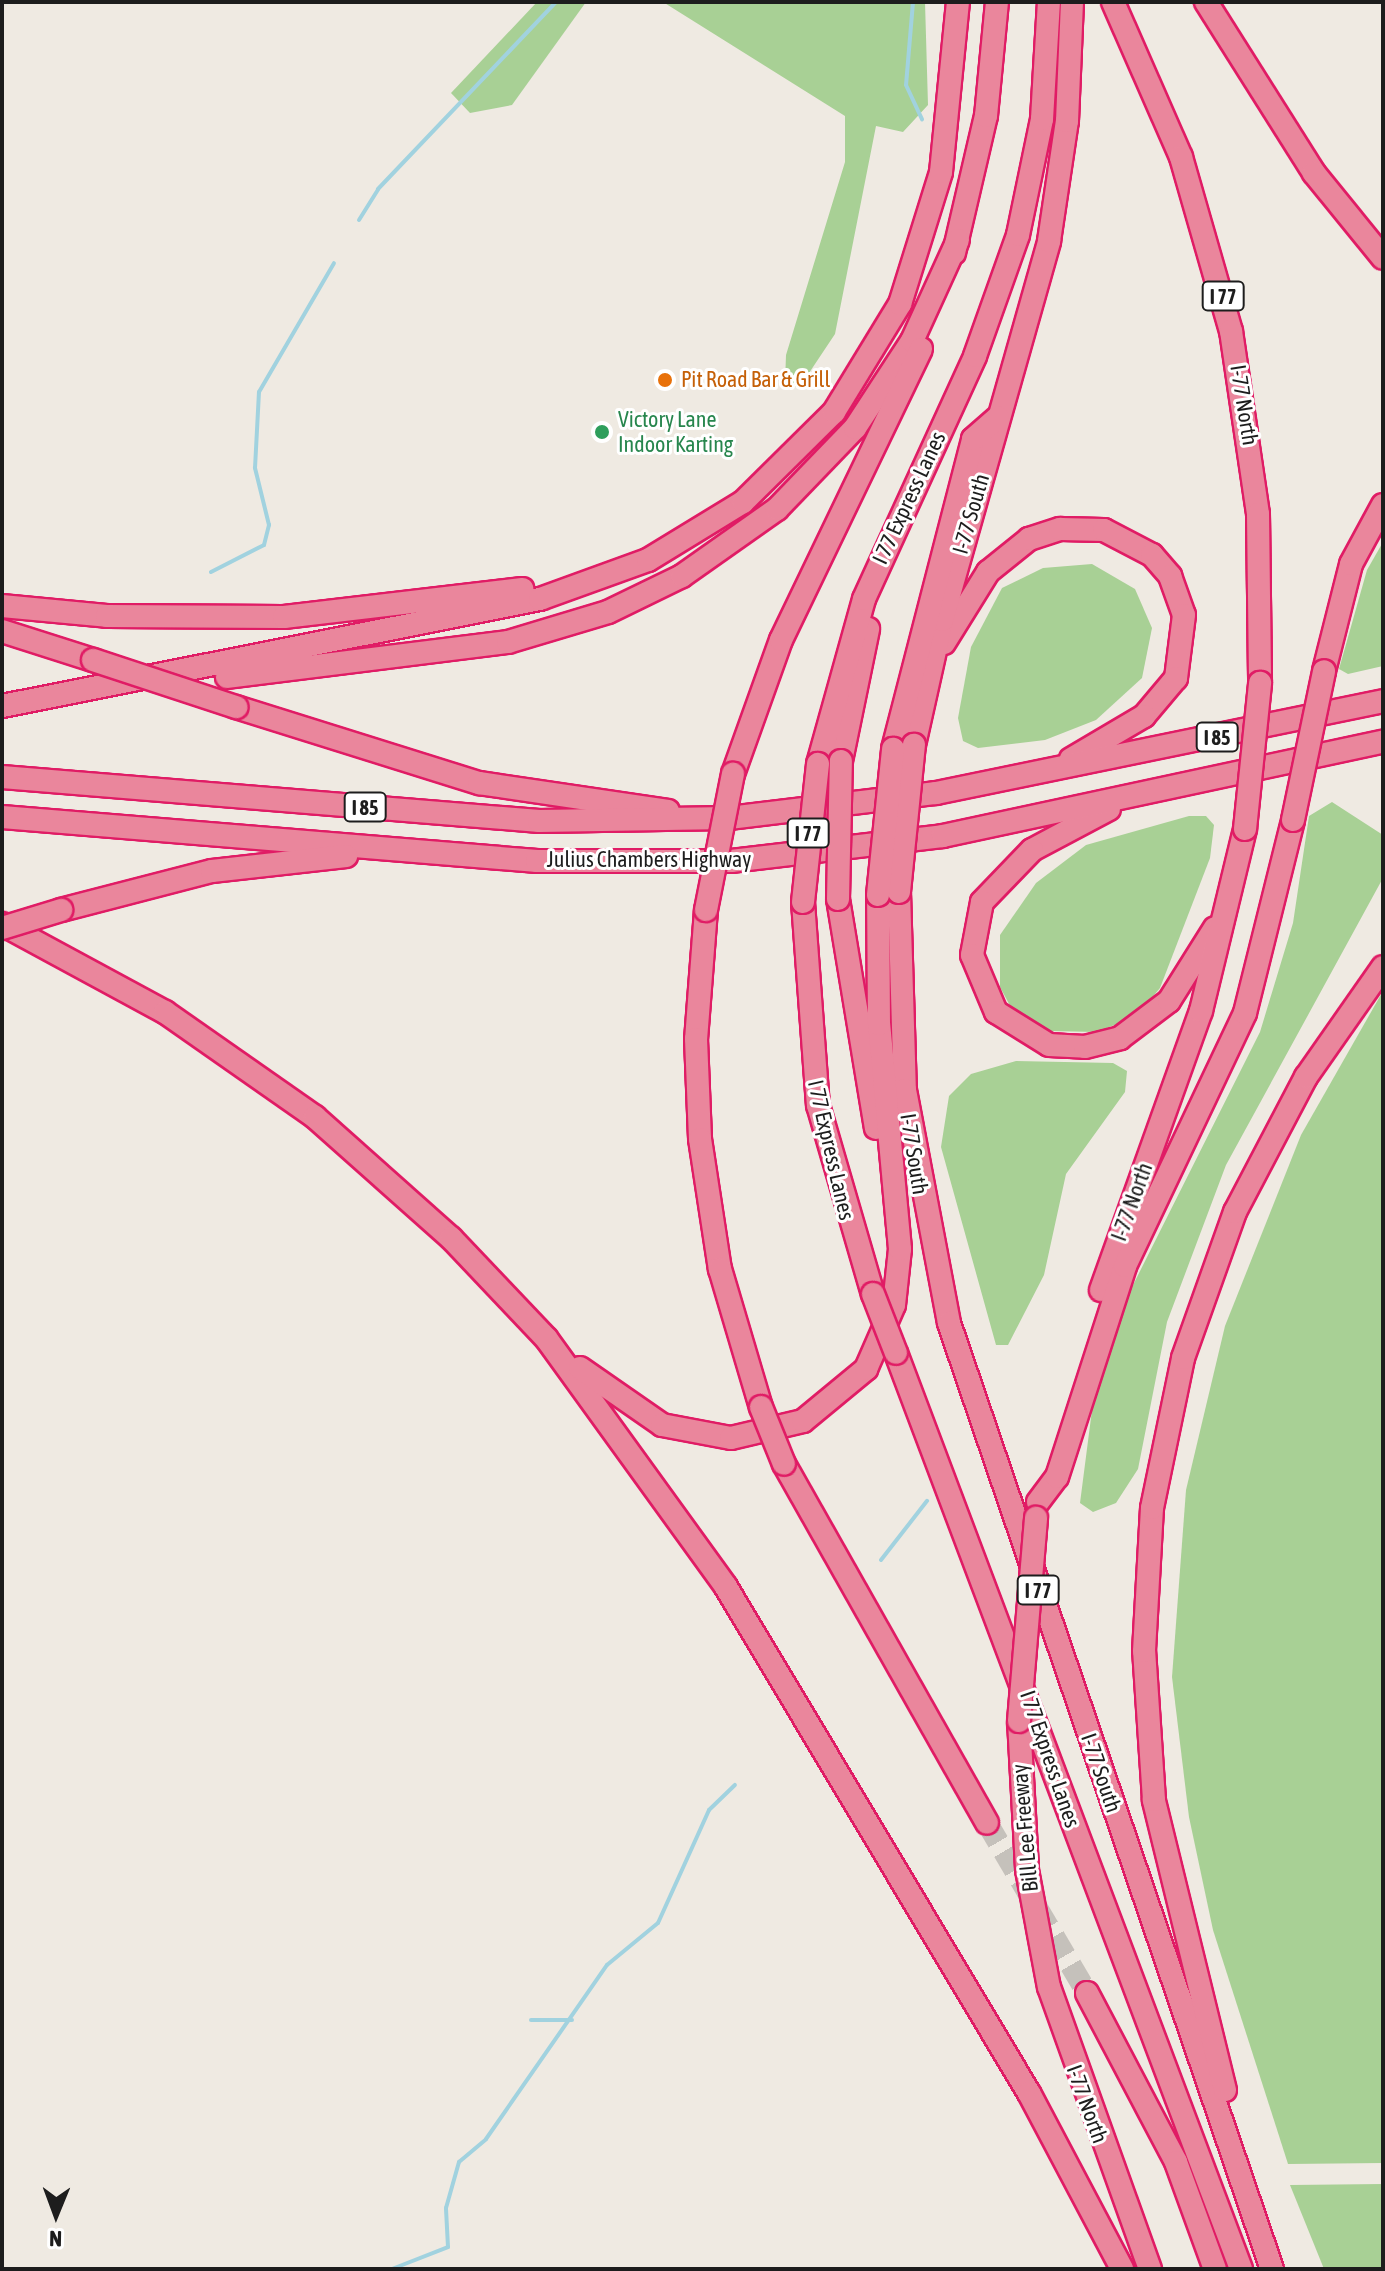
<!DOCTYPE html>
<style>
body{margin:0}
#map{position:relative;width:1385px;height:2271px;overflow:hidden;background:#efeae2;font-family:"Asap Condensed",sans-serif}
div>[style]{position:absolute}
.forest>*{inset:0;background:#a8d095}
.stream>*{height:4px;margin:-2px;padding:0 2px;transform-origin:2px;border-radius:2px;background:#a1d2df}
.highway-tunnel>*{height:22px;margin-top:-11px;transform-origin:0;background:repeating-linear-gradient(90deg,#c5c1bb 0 22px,transparent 0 33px)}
.roads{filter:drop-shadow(2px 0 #e01c65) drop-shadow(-2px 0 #e01c65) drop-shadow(0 2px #e01c65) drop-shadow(0 -2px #e01c65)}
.highway>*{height:22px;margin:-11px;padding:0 11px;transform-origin:11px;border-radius:11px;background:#ea869c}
.bridges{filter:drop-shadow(2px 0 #e01c65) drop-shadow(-2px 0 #e01c65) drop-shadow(0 2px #e01c65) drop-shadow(0 -2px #e01c65)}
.highway-bridge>*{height:22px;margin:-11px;padding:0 11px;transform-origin:11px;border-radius:11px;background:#ea869c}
.dots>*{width:22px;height:22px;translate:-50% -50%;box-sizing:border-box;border:4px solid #fff;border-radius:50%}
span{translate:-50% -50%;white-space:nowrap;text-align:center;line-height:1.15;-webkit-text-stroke:6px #fff;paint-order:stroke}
.shield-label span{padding:2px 6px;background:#fff;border:2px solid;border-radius:6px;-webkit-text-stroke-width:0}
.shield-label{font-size:20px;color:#1d1d1d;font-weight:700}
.food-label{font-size:22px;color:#c56008}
.left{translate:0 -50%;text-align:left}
.street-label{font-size:22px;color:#1d1d1d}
.leisure-label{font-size:22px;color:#27864d}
.frame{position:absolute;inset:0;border:4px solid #1d1d1d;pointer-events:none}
.north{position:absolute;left:16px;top:2175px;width:80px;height:80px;-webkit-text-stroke:6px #fff;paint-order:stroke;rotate:181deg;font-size:22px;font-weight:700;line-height:32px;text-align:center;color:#1d1d1d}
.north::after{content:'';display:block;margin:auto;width:28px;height:36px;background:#1d1d1d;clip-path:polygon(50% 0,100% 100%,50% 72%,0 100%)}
</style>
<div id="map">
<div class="forest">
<i style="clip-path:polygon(537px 2px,586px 2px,512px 105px,470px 113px,451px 93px)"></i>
<i style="clip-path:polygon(663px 2px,925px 2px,928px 105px,903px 132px,876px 126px,835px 334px,799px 388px,785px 383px,786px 355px,845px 162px,845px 116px)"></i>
<i style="clip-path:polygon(1383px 542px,1383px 666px,1348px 674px,1339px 669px,1367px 570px)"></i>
<i style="clip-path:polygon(1092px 564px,1135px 589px,1152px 628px,1142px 678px,1096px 720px,1045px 740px,978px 748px,963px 741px,958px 718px,971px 647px,1002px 588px,1043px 568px)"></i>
<i style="clip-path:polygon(1332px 802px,1383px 835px,1383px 878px,1226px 1165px,1167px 1322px,1138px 1469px,1116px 1503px,1093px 1512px,1080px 1503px,1092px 1410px,1128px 1295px,1260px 1032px,1293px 923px,1309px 816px)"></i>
<i style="clip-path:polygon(1189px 816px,1206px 816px,1214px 825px,1210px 858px,1160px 988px,1136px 1017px,1096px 1032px,1050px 1031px,1015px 1015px,1000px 987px,1000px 935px,1036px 883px,1086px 845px)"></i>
<i style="clip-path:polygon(1383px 991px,1383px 2163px,1288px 2164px,1213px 1930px,1189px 1817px,1172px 1677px,1186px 1490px,1225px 1326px,1301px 1135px)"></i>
<i style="clip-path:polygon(1016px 1061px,1113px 1063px,1127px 1071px,1125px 1092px,1066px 1174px,1044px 1275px,1008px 1345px,996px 1345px,941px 1147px,949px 1096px,971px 1074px)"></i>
<i style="clip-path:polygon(1383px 2184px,1383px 2269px,1324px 2269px,1290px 2185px)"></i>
</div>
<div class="stream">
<i style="left:913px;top:2px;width:83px;rotate:94.8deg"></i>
<i style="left:906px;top:85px;width:38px;rotate:65deg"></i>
<i style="left:359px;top:220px;width:36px;rotate:-58deg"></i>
<i style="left:378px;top:189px;width:258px;rotate:-46.4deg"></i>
<i style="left:211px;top:572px;width:59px;rotate:-27deg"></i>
<i style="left:264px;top:545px;width:21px;rotate:-76deg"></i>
<i style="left:269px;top:525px;width:59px;rotate:-103.8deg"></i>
<i style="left:255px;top:468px;width:76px;rotate:-87deg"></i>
<i style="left:259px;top:392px;width:149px;rotate:-59.8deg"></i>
<i style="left:881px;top:1560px;width:75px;rotate:-52.1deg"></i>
<i style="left:531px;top:2020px;width:41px"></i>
<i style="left:392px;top:2269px;width:60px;rotate:-21.4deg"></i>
<i style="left:448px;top:2247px;width:39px;rotate:-93deg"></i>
<i style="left:446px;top:2208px;width:48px;rotate:-74.2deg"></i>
<i style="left:459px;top:2162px;width:35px;rotate:-40deg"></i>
<i style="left:486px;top:2139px;width:212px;rotate:-55.2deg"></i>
<i style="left:607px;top:1965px;width:66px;rotate:-39.5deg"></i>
<i style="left:658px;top:1923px;width:124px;rotate:-65.7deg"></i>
<i style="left:709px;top:1810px;width:36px;rotate:-44deg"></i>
</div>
<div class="highway-tunnel">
<i style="left:987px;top:1823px;width:197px;rotate:59.5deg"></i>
</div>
<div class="roads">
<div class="highway">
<i style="left:1113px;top:2px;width:169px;rotate:66.3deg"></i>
<i style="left:1181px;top:157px;width:181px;rotate:74deg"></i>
<i style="left:1231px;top:331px;width:185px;rotate:81.6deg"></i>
<i style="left:1258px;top:514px;width:169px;rotate:89.3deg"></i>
<i style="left:1206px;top:2px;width:202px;rotate:57.7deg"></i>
<i style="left:1314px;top:173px;width:109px;rotate:50.9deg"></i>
<i style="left:954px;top:253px;width:141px;rotate:-76.9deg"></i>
<i style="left:986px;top:116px;width:115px;rotate:-84.5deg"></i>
<i style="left:2px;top:606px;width:105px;rotate:5.4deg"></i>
<i style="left:107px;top:616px;width:177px;rotate:0.3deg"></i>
<i style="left:284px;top:617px;width:240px;rotate:-6.7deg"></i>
<i style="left:2px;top:631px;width:96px;rotate:17.7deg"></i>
<i style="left:944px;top:643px;width:84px;rotate:-58.2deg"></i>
<i style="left:988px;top:572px;width:53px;rotate:-38.8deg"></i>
<i style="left:1029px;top:539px;width:33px;rotate:-18deg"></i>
<i style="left:1060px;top:529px;width:44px;rotate:1.3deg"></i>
<i style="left:1104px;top:530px;width:54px;rotate:27.5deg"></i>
<i style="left:1152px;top:555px;width:28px;rotate:49deg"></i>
<i style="left:1170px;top:576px;width:41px;rotate:70.3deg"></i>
<i style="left:1184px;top:615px;width:64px;rotate:97.2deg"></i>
<i style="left:1176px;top:678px;width:50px;rotate:130.1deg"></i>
<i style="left:1144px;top:716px;width:85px;rotate:149.5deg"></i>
<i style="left:1324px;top:671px;width:110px;rotate:-75.8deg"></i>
<i style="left:1351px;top:564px;width:67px;rotate:-61.5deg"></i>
<i style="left:227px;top:677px;width:283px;rotate:-7.1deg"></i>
<i style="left:508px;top:642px;width:104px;rotate:-16.7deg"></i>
<i style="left:608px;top:612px;width:82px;rotate:-25.9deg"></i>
<i style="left:682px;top:576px;width:116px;rotate:-35.2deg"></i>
<i style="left:777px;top:509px;width:112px;rotate:-46.1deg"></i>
<i style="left:855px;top:428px;width:104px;rotate:-56.8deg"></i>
<i style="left:912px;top:341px;width:111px;rotate:-65.5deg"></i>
<i style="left:2px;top:706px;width:549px;rotate:-11.25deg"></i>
<i style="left:540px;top:599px;width:115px;rotate:-19.9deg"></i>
<i style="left:648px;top:560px;width:111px;rotate:-31.4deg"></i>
<i style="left:743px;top:502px;width:128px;rotate:-44.7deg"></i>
<i style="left:834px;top:412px;width:127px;rotate:-58.6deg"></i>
<i style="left:900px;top:304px;width:138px;rotate:-72.7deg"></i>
<i style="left:941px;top:172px;width:171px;rotate:-84.3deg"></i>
<i style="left:236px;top:707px;width:255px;rotate:17.4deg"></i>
<i style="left:479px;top:783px;width:191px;rotate:8.4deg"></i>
<i style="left:914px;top:745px;width:128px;rotate:-77.4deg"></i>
<i style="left:942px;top:620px;width:394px;rotate:-74.2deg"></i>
<i style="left:1049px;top:241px;width:121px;rotate:-81.5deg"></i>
<i style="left:1067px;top:121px;width:119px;rotate:-87.6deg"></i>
<i style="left:893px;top:749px;width:320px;rotate:-75.5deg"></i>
<i style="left:973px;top:439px;width:33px;rotate:-41deg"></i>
<i style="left:841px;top:761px;width:135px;rotate:-78.4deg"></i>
<i style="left:818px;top:764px;width:171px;rotate:-74.4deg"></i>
<i style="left:864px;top:599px;width:267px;rotate:-65.4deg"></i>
<i style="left:975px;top:356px;width:128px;rotate:-70.4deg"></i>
<i style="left:1018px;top:235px;width:118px;rotate:-78.3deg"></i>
<i style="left:1042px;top:119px;width:117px;rotate:-86.6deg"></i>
<i style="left:733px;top:774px;width:142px;rotate:-70.3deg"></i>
<i style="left:781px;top:640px;width:323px;rotate:-64.3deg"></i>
<i style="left:2px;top:777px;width:539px;rotate:4.68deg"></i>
<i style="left:539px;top:821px;width:190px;rotate:-0.9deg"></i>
<i style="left:729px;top:818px;width:209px;rotate:-6.9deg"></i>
<i style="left:936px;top:793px;width:456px;rotate:-11.6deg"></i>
<i style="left:1109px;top:809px;width:87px;rotate:152deg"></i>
<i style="left:1032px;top:850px;width:72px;rotate:133.9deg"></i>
<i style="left:982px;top:902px;width:54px;rotate:100.7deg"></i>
<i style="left:972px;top:955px;width:62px;rotate:67.2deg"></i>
<i style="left:996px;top:1012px;width:62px;rotate:31.9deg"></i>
<i style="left:1049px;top:1045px;width:36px;rotate:3deg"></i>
<i style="left:1085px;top:1047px;width:36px;rotate:-14deg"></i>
<i style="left:1120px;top:1038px;width:61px;rotate:-37.1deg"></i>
<i style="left:1169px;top:1001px;width:86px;rotate:-57.8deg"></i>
<i style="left:2px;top:817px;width:537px;rotate:4.7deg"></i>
<i style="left:537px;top:861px;width:194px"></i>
<i style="left:731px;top:861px;width:213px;rotate:-6.7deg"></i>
<i style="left:943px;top:836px;width:450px;rotate:-12.1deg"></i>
<i style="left:899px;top:892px;width:198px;rotate:88.3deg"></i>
<i style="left:905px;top:1090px;width:237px;rotate:79.3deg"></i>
<i style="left:949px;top:1323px;width:1000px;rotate:71.15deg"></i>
<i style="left:838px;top:899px;width:232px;rotate:80.6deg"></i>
<i style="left:803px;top:902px;width:204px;rotate:85.8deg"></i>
<i style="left:818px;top:1105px;width:197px;rotate:73.8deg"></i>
<i style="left:61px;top:910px;width:156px;rotate:-14.5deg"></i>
<i style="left:212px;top:871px;width:135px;rotate:-6.4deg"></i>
<i style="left:706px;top:910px;width:129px;rotate:94.4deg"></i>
<i style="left:696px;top:1039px;width:100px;rotate:87.7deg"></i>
<i style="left:700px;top:1139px;width:132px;rotate:81.3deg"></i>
<i style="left:720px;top:1269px;width:144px;rotate:73.5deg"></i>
<i style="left:2px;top:924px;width:185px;rotate:28.4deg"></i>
<i style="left:165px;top:1012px;width:183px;rotate:35deg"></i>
<i style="left:315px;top:1117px;width:182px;rotate:41.7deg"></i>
<i style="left:451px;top:1238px;width:138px;rotate:46.5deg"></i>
<i style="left:546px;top:1338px;width:307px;rotate:54.1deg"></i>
<i style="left:726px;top:1587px;width:590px;rotate:59.09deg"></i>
<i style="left:1029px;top:2093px;width:199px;rotate:62.1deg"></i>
<i style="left:1101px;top:1290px;width:296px;rotate:-70.3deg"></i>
<i style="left:1201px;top:1011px;width:187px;rotate:-76.4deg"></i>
<i style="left:896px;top:1353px;width:979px;rotate:69.36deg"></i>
<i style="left:580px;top:1368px;width:100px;rotate:34.8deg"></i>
<i style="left:662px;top:1425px;width:70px;rotate:10.7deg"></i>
<i style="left:731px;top:1438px;width:74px;rotate:-13.3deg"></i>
<i style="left:803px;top:1421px;width:82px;rotate:-39.5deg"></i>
<i style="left:866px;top:1369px;width:70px;rotate:-66.4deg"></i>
<i style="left:894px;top:1305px;width:56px;rotate:-83.9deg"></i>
<i style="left:900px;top:1249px;width:226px;rotate:-95.3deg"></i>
<i style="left:879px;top:1024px;width:129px;rotate:-90.4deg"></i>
<i style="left:784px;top:1464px;width:412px;rotate:60.5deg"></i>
<i style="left:1038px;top:1502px;width:31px;rotate:-53deg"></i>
<i style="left:1057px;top:1477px;width:222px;rotate:-72.1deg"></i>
<i style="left:1125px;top:1266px;width:280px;rotate:-64.6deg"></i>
<i style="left:1245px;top:1013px;width:199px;rotate:-76deg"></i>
<i style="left:1019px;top:1721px;width:149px;rotate:86.9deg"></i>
<i style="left:1027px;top:1870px;width:119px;rotate:79.4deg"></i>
<i style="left:1049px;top:1987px;width:300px;rotate:70.3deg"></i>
<i style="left:1087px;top:1993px;width:191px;rotate:62.2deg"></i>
<i style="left:1176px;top:2162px;width:114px;rotate:70deg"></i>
<i style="left:1225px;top:2090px;width:299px;rotate:-103.8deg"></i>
<i style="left:1154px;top:1800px;width:149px;rotate:-93.8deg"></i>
<i style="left:1144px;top:1651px;width:143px;rotate:-86.8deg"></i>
<i style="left:1152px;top:1508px;width:153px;rotate:-78.3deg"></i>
<i style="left:1183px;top:1358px;width:155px;rotate:-70.4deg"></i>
<i style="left:1235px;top:1212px;width:153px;rotate:-62.3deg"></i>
<i style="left:1306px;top:1077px;width:134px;rotate:-55deg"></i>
</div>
</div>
<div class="bridges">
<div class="highway-bridge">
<i style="left:93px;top:660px;width:151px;rotate:18.2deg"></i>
<i style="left:1293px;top:820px;width:152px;rotate:-78.2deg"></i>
<i style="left:1245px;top:829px;width:147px;rotate:-84.1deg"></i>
<i style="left:899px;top:892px;width:148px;rotate:-84.2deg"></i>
<i style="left:878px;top:895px;width:147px;rotate:-84.1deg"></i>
<i style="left:838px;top:899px;width:138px;rotate:-88.8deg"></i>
<i style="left:803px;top:902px;width:139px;rotate:-83.8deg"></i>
<i style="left:706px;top:910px;width:139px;rotate:-78.8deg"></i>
<i style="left:2px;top:928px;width:62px;rotate:-17deg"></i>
<i style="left:873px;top:1294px;width:63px;rotate:68.7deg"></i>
<i style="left:761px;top:1407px;width:61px;rotate:68deg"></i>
<i style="left:1019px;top:1721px;width:204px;rotate:-85.2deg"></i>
</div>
</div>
<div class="dots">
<i style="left:665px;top:380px;background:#e8710a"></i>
<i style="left:602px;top:432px;background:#2e9e5b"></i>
</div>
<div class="shield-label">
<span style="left:1223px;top:296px">I 77</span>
<span style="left:1217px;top:737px">I 85</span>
<span style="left:365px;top:807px">I 85</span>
<span style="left:808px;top:833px">I 77</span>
<span style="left:1038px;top:1590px">I 77</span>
</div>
<div class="food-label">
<span class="left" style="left:681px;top:380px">Pit Road Bar &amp; Grill</span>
</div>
<div class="street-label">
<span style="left:1244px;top:405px;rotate:81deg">I-77 North</span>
<span style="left:909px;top:498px;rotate:-65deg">I 77 Express Lanes</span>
<span style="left:971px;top:514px;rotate:-74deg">I-77 South</span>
<span style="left:649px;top:860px">Julius Chambers Highway</span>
<span style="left:831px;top:1150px;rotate:77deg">I 77 Express Lanes</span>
<span style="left:914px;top:1154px;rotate:81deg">I-77 South</span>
<span style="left:1132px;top:1202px;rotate:-70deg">I-77 North</span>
<span style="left:1050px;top:1759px;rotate:71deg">I 77 Express Lanes</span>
<span style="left:1101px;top:1773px;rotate:71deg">I-77 South</span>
<span style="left:1025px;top:1828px;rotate:-95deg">Bill Lee Freeway</span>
<span style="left:1087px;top:2104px;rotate:70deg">I-77 North</span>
</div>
<div class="leisure-label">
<span class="left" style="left:618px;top:432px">Victory Lane<br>Indoor Karting</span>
</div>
<div class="frame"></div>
<div class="north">N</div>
</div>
